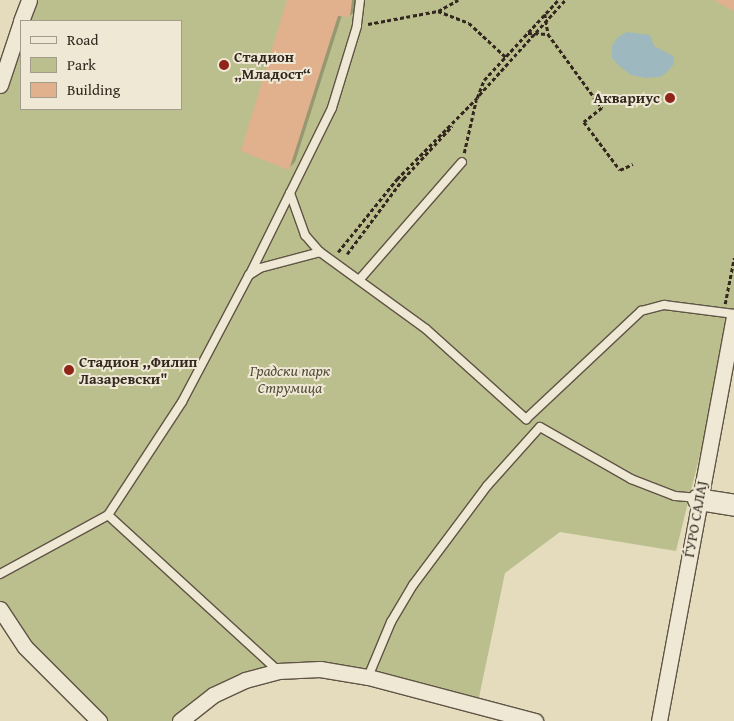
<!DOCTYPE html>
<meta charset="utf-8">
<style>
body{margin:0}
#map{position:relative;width:734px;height:721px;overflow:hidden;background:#e5dcbd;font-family:"Gentium Book Plus",serif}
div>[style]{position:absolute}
.green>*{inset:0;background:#bbbf8d}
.water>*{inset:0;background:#9db8be}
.shadow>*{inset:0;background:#0003}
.building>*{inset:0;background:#e1b08d}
.path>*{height:2.5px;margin-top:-1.25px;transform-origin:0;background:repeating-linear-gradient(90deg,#33271f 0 4px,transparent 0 6.5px)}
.roads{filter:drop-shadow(1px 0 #605446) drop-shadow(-1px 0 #605446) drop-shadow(0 1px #605446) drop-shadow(0 -1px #605446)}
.lane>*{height:8px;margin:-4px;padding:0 4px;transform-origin:4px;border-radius:4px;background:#eee8d4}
.street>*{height:15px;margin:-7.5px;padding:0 7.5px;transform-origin:7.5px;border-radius:7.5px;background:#eee8d4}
.secondary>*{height:21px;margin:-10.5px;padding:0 10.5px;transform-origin:10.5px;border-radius:10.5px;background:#eee8d4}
.dots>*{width:14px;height:14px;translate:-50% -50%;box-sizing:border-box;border:2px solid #eee8d4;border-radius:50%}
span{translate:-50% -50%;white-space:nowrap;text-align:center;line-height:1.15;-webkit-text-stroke:4px #eee8d4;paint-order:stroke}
.poi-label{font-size:15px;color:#33271f;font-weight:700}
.left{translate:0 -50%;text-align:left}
.right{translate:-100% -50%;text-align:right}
.park-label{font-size:15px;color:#554d3a;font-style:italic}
.street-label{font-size:15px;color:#33271f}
.legend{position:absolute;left:20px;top:20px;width:162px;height:90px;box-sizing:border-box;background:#eee8d4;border:1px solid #a39b8c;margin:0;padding:6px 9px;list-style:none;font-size:15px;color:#33271f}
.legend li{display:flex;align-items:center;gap:10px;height:25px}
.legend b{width:25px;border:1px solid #a39b8c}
</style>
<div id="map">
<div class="green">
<i style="clip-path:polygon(29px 0,734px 0,734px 317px,676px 551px,560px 532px,505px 573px,477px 707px,368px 677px,264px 674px,180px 721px,99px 721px,0 609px,0 85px,21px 22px,21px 109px,181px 109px,181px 21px,21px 21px)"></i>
</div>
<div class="water">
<i style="clip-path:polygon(627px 32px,650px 35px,654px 46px,673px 56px,674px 64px,667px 72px,660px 77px,646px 78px,631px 75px,618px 65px,612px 58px,612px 46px,618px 37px)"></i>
</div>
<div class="shadow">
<i style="clip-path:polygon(289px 0,357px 0,357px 9px,350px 16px,342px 15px,295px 162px,288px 169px)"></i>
</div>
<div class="building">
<i style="clip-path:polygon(287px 0,352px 0,350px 17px,338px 16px,289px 170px,241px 151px)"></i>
<i style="clip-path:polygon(714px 0,734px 0,734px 8px,733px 11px)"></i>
</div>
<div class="path">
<i style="left:438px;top:11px;width:23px;rotate:-29deg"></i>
<i style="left:545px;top:14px;width:20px;rotate:81deg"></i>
<i style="left:368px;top:24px;width:71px;rotate:-10.5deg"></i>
<i style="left:438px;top:11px;width:33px;rotate:21deg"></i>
<i style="left:469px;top:23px;width:50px;rotate:42.6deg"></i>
<i style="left:528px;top:33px;width:20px;rotate:3deg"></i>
<i style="left:548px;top:34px;width:92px;rotate:53.9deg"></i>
<i style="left:602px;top:108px;width:23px;rotate:142deg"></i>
<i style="left:584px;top:122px;width:60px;rotate:53.1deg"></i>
<i style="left:620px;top:170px;width:14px;rotate:-25deg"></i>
<i style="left:479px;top:95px;width:128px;rotate:-47.8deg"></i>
<i style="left:464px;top:153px;width:54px;rotate:-77.2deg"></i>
<i style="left:338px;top:252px;width:94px;rotate:-51.1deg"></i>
<i style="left:397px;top:179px;width:114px;rotate:-45.4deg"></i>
<i style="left:477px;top:98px;width:19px;rotate:-69deg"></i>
<i style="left:484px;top:80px;width:109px;rotate:-47.2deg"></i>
<i style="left:347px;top:254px;width:94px;rotate:-53.3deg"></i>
<i style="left:403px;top:179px;width:72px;rotate:-47.2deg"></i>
<i style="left:725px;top:304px;width:47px;rotate:-78.9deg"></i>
</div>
<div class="roads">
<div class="lane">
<i style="left:360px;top:0;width:26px;rotate:97deg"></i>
<i style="left:357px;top:26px;width:86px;rotate:107deg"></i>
<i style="left:332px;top:108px;width:95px;rotate:116.3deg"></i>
<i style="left:290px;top:193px;width:45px;rotate:70.3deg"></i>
<i style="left:305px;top:235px;width:23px;rotate:49deg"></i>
<i style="left:320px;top:252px;width:131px;rotate:36deg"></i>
<i style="left:426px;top:329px;width:135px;rotate:42deg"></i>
<i style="left:526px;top:419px;width:158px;rotate:-43.2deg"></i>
<i style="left:641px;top:311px;width:24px;rotate:-15deg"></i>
<i style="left:664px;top:305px;width:71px;rotate:7.3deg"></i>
<i style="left:250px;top:274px;width:90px;rotate:-63.7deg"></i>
<i style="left:360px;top:279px;width:155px;rotate:-48.9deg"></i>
<i style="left:108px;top:515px;width:231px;rotate:42.5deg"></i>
<i style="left:0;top:574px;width:123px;rotate:-28.6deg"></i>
<i style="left:108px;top:515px;width:135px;rotate:-56.8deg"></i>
<i style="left:182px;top:402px;width:144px;rotate:-62.2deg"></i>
<i style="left:249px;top:275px;width:13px;rotate:-32deg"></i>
<i style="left:260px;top:268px;width:62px;rotate:-14.9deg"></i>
<i style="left:368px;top:677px;width:60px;rotate:-67.3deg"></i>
<i style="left:391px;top:622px;width:43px;rotate:-59.3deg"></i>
<i style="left:413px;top:585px;width:124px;rotate:-53.2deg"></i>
<i style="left:487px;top:486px;width:79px;rotate:-48.1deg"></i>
<i style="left:540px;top:427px;width:105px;rotate:29.7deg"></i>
<i style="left:631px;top:479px;width:47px;rotate:21.1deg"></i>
<i style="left:675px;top:496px;width:21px;rotate:5deg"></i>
</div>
<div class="street">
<i style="left:21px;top:21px;width:22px;rotate:-69deg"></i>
<i style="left:0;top:85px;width:66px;rotate:-71.6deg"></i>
<i style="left:0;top:609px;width:45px;rotate:56.7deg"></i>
<i style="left:25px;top:647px;width:105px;rotate:45deg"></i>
<i style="left:180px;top:721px;width:42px;rotate:-38.2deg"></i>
<i style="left:213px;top:695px;width:35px;rotate:-25deg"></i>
<i style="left:245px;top:680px;width:34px;rotate:-15deg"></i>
<i style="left:278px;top:671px;width:42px;rotate:-2.7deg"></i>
<i style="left:320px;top:669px;width:49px;rotate:9.5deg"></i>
<i style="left:368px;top:677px;width:173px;rotate:14.8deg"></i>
<i style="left:659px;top:721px;width:411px;rotate:-79.5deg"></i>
</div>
<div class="secondary">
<i style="left:698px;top:499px;width:36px;rotate:9deg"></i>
</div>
</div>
<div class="dots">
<i style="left:224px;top:65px;background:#8f2418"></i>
<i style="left:670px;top:98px;background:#8f2418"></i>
<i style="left:69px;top:370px;background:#8f2418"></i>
</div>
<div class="poi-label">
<span class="left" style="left:234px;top:65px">Стадион<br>„Младост“</span>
<span class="right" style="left:660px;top:98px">Аквариус</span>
<span class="left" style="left:79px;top:370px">Стадион ,,Филип<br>Лазаревски"</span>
</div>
<div class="park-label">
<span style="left:290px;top:379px">Градски парк<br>Струмица</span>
</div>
<div class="street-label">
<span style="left:695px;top:519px;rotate:-80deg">ЃУРО САЛАЈ</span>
</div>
<ul class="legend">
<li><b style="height:6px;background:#eee8d4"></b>Road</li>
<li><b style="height:14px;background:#bbbf8d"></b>Park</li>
<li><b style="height:14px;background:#e1b08d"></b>Building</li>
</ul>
</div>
